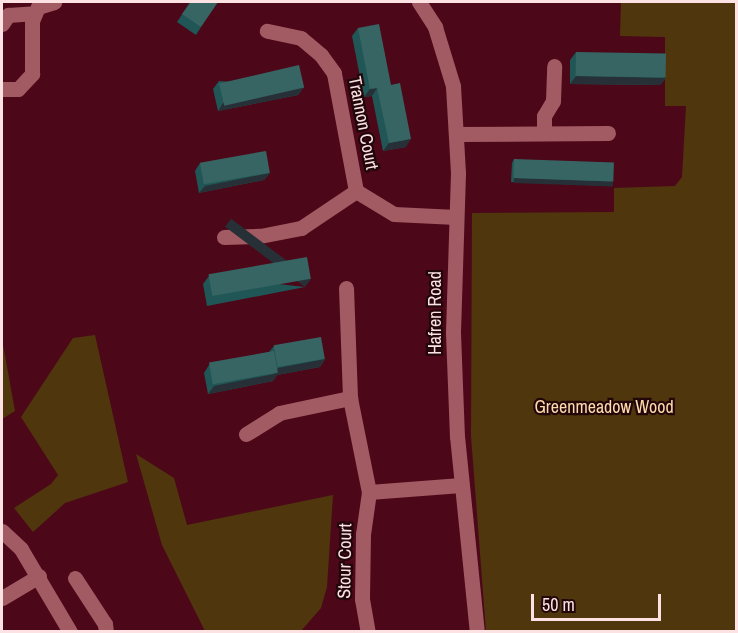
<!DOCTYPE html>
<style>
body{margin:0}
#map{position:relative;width:738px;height:633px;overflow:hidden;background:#4c0819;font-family:"Archivo Narrow",sans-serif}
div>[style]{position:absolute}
.green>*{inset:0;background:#50360d}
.minor>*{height:15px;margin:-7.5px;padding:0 7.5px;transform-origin:7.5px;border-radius:7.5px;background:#a35b63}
.wall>*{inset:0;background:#205655}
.shaded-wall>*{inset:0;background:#273036;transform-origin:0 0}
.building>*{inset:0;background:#376564;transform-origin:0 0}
span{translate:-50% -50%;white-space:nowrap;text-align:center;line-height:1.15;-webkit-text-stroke:4.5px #21060a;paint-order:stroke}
.street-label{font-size:18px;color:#fce2e3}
.park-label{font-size:18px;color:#fedaac}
.frame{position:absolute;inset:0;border:3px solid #fce2e3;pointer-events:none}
.scale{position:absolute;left:531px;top:594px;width:130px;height:27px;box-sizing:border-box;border:3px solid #fce2e3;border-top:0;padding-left:8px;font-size:18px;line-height:21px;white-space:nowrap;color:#fce2e3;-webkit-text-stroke:4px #21060a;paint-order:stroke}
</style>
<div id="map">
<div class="green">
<i style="clip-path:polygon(736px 2px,736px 631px,486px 631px,471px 436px,472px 213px,614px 212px,614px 188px,675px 186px,682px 177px,686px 106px,665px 106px,665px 37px,620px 36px,621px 3px)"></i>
<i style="clip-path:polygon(95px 335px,128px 482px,65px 503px,33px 532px,14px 508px,51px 484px,58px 475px,21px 417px,73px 338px)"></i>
<i style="clip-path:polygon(2px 339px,15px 411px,2px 419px)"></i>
<i style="clip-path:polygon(136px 454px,174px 478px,187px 525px,333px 495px,327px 587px,321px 608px,301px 631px,205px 631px,162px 545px)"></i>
</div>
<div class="minor">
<i style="left:419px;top:2px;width:30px;rotate:57deg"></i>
<i style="left:435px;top:27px;width:62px;rotate:73deg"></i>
<i style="left:453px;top:86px;width:87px;rotate:86.7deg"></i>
<i style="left:458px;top:173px;width:160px;rotate:91.8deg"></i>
<i style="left:453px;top:333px;width:103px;rotate:87.8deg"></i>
<i style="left:457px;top:436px;width:197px;rotate:84.2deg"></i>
<i style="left:2px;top:24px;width:11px;rotate:-56deg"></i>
<i style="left:8px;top:15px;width:27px;rotate:-4deg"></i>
<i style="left:2px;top:89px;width:16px"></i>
<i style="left:18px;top:89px;width:21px;rotate:-47deg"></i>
<i style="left:32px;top:74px;width:53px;rotate:-90deg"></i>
<i style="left:32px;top:21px;width:15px;rotate:-67deg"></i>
<i style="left:38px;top:7px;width:17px;rotate:-17deg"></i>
<i style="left:544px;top:133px;width:17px;rotate:-90deg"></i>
<i style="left:544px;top:116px;width:17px;rotate:-59deg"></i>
<i style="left:553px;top:101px;width:35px;rotate:-88deg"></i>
<i style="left:457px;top:134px;width:151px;rotate:-0.4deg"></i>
<i style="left:356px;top:191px;width:44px;rotate:31.2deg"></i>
<i style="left:394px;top:214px;width:62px;rotate:2.8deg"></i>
<i style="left:224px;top:237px;width:36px;rotate:-2deg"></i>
<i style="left:260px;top:236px;width:42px;rotate:-11deg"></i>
<i style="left:301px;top:228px;width:66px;rotate:-33.9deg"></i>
<i style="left:356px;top:191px;width:120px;rotate:-100.6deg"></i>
<i style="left:334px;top:73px;width:22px;rotate:-126deg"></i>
<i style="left:321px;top:55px;width:26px;rotate:-140deg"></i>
<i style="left:301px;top:38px;width:35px;rotate:-168deg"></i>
<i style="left:346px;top:288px;width:110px;rotate:87.9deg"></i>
<i style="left:350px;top:398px;width:96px;rotate:78.6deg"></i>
<i style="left:369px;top:492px;width:42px;rotate:98.1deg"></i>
<i style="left:363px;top:534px;width:65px;rotate:90.9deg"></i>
<i style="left:362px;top:599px;width:34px;rotate:80deg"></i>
<i style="left:246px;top:434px;width:39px;rotate:-32deg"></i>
<i style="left:279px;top:413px;width:73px;rotate:-11.9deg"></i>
<i style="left:369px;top:492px;width:92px;rotate:-4.4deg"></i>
<i style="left:2px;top:531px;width:26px;rotate:43deg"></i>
<i style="left:21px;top:549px;width:96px;rotate:59.4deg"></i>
<i style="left:75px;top:578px;width:55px;rotate:56.9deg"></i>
<i style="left:105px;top:624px;width:8px;rotate:83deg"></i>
<i style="left:2px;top:598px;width:43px;rotate:-30.7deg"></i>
</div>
<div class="wall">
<i style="clip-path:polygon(190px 2px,201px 27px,196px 35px,177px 22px)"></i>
<i style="clip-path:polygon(358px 28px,391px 85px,406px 147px,383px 151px,372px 96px,364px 97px,352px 36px)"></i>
<i style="clip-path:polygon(576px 52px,666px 78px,660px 85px,570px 84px,570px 60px)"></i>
<i style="clip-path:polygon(219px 81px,304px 87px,298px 95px,218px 111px,213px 89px)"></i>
<i style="clip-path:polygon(514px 159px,613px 182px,610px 186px,511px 182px,512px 163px)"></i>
<i style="clip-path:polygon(200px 163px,270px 173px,264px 180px,199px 193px,195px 171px)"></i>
<i style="clip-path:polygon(209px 276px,305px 287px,207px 306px,203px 284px)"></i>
<i style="clip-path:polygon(274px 346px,325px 359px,320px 367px,277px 375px,273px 381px,208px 394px,204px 373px,209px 365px,269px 352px)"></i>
</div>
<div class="shaded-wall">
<i style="clip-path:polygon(576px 76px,666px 78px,660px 85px,570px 84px)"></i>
<i style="clip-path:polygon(304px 87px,298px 95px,218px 111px,223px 103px)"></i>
<i style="clip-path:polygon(377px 88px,372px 96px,364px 97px,370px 89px)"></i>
<i style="clip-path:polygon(411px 139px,406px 147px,383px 151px,389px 143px)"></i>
<i style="clip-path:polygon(270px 173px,264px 180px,199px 193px,205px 186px)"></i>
<i style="left:514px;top:178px;width:99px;height:5px;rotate:2deg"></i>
<i style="left:311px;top:279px;width:10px;height:100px;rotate:127deg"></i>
<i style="clip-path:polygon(325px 359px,320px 367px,277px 375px,273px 381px,208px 394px,214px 386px,274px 374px,278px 368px)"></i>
</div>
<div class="building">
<i style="clip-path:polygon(191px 2px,218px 2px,201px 27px,182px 14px)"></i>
<i style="clip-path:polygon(379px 24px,391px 85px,400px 83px,411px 139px,389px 143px,377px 88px,370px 89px,358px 28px)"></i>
<i style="left:576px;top:52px;width:90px;height:24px;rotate:1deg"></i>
<i style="left:299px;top:65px;width:23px;height:82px;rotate:77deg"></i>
<i style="left:266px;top:151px;width:22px;height:67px;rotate:80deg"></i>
<i style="left:514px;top:159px;width:100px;height:19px;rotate:2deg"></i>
<i style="left:307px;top:257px;width:22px;height:100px;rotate:80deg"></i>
<i style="left:321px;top:337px;width:22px;height:48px;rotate:80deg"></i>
<i style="left:274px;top:351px;width:22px;height:66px;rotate:80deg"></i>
</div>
<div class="street-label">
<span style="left:363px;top:123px;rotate:79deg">Trannon Court</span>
<span style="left:435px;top:313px;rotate:-90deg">Hafren Road</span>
<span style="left:345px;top:561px;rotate:-89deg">Stour Court</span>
</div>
<div class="park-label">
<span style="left:604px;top:407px">Greenmeadow Wood</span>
</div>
<div class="frame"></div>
<div class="scale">50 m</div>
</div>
